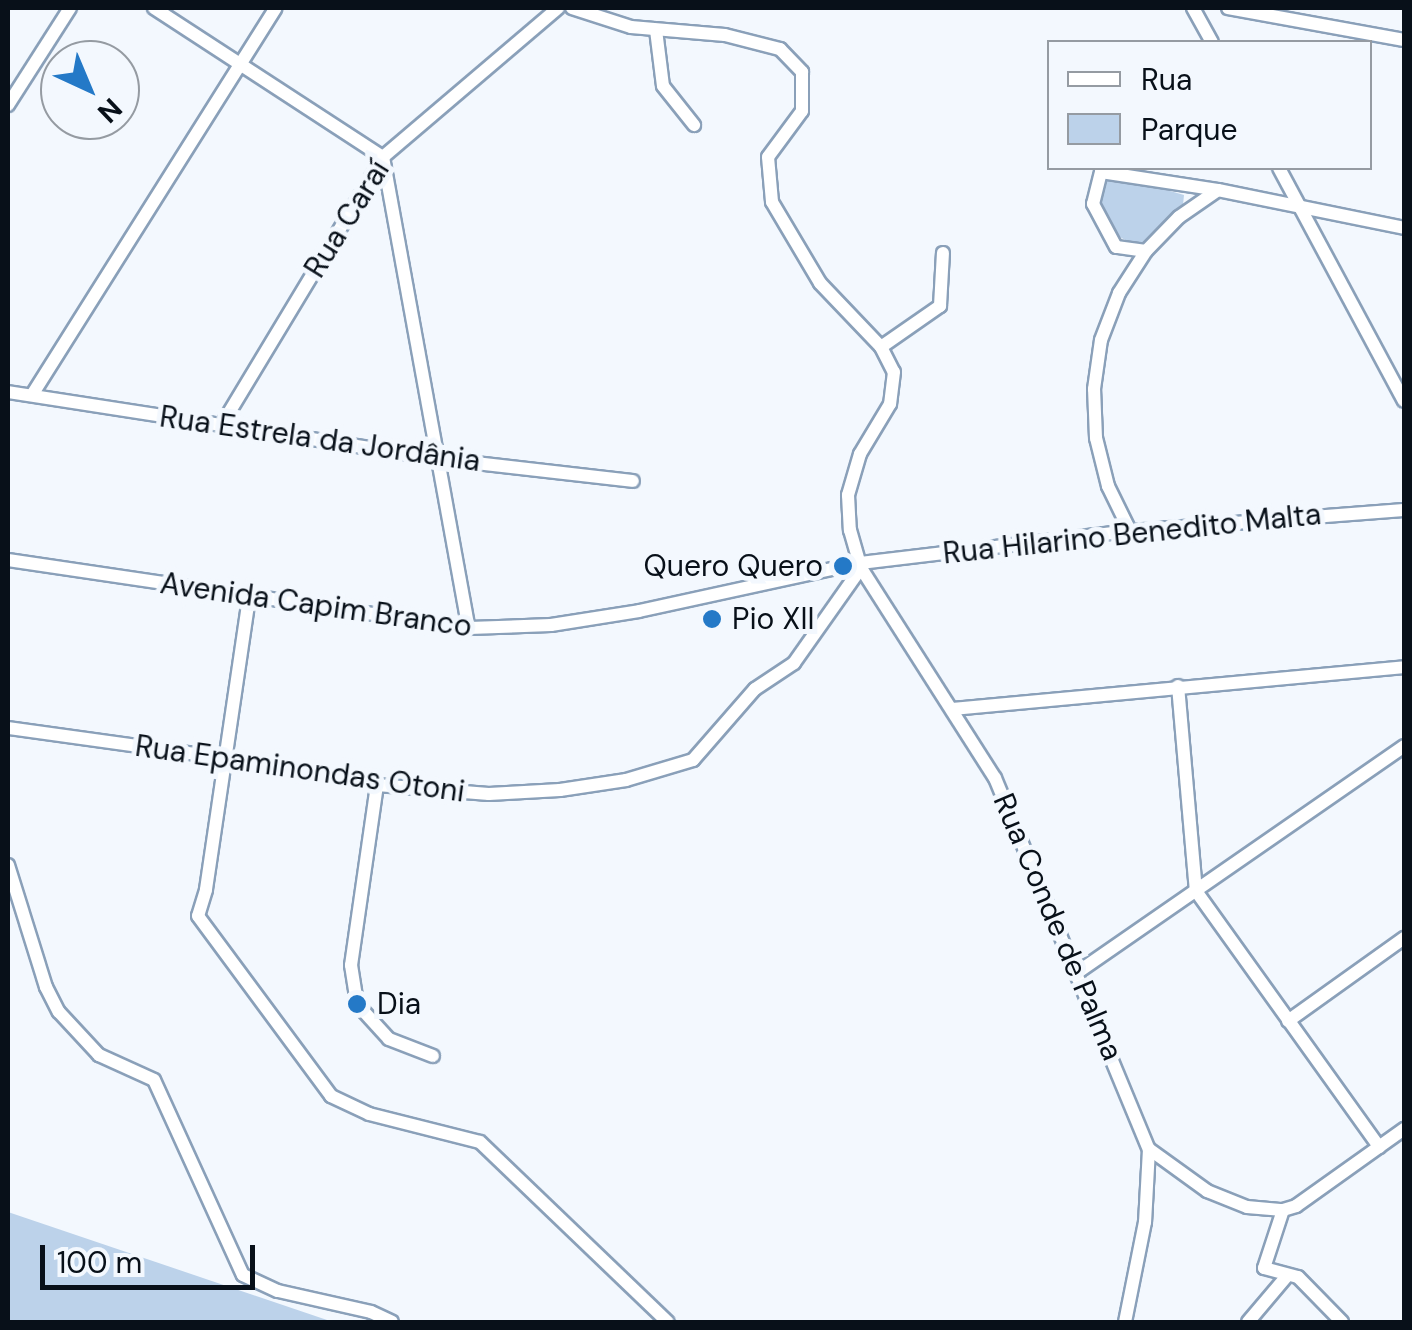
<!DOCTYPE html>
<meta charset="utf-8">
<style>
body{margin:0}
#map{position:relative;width:1412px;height:1330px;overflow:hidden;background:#f3f8fe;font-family:"DM Sans",sans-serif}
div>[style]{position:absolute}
.green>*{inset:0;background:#bcd2ea}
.roads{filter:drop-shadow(2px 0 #8aa0b9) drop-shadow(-2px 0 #8aa0b9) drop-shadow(0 2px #8aa0b9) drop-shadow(0 -2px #8aa0b9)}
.minor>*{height:12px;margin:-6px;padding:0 6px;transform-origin:6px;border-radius:6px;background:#fff}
.dots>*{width:28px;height:28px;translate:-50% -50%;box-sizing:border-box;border:5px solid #f3f8fe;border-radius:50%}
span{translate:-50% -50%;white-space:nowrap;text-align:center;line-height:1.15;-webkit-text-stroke:10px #f3f8fe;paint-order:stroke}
.street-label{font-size:30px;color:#081019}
.poi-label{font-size:30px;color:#081019}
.right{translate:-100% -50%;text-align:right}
.left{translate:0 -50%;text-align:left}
.frame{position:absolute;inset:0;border:10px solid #081019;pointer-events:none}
.legend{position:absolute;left:1047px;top:40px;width:325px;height:130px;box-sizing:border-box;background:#f3f8fe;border:2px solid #959ba2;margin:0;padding:12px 18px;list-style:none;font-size:30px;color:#081019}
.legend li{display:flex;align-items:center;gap:20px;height:50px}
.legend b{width:50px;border:2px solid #959ba2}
.north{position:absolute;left:40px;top:40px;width:100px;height:100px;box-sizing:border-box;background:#f3f8fe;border:2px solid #959ba2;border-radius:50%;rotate:136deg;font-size:28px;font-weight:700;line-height:40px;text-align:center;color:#081019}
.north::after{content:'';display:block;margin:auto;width:35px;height:45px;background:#2479c7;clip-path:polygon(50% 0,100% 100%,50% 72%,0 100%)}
.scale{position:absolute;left:40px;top:1245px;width:215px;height:45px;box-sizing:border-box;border:5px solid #081019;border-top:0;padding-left:12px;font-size:30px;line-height:35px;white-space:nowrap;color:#081019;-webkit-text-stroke:8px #f3f8fe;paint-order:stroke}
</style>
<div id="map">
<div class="green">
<i style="clip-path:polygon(1107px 173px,1184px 195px,1182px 215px,1148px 245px,1127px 241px,1109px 231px,1097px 198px)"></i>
<i style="clip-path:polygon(8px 1212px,333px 1322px,8px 1322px)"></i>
</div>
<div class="roads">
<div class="minor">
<i style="left:154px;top:8px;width:273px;rotate:33.1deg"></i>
<i style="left:383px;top:157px;width:479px;rotate:79.7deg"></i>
<i style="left:572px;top:8px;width:62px;rotate:17.9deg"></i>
<i style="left:631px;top:27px;width:94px;rotate:4.9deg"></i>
<i style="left:725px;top:35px;width:57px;rotate:14.3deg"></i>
<i style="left:780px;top:49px;width:32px;rotate:46deg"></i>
<i style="left:802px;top:72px;width:39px;rotate:90deg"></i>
<i style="left:802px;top:111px;width:57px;rotate:126.5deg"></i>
<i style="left:768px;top:157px;width:45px;rotate:84.9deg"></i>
<i style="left:772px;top:202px;width:94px;rotate:59.3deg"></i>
<i style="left:820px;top:283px;width:88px;rotate:46.4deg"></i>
<i style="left:881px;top:347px;width:28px;rotate:63deg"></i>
<i style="left:894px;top:372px;width:32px;rotate:97deg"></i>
<i style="left:890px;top:404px;width:58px;rotate:121deg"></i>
<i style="left:860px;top:454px;width:43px;rotate:106.3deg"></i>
<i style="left:848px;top:495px;width:35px;rotate:87deg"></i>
<i style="left:850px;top:530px;width:40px;rotate:74deg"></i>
<i style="left:861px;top:568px;width:249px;rotate:57.5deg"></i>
<i style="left:995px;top:778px;width:402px;rotate:67.5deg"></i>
<i style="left:1149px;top:1149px;width:73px;rotate:93.1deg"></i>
<i style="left:1145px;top:1222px;width:102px;rotate:101.3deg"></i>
<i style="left:1193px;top:8px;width:39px;rotate:61deg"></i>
<i style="left:1228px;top:8px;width:179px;rotate:10.3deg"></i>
<i style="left:656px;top:30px;width:56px;rotate:82.9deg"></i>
<i style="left:663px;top:86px;width:50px;rotate:51.5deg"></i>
<i style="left:8px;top:105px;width:115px;rotate:-57.4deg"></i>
<i style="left:1279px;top:168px;width:264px;rotate:61.8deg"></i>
<i style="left:1146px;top:251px;width:30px;rotate:-172deg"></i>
<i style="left:1116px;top:247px;width:49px;rotate:-118.1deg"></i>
<i style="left:1093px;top:204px;width:33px;rotate:-76deg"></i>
<i style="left:1101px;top:172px;width:118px;rotate:8.7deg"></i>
<i style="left:1218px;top:190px;width:190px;rotate:11.5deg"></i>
<i style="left:881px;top:347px;width:72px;rotate:-34.8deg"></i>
<i style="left:940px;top:306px;width:53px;rotate:-86.8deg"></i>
<i style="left:8px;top:392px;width:437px;rotate:8.8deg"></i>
<i style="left:440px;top:459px;width:194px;rotate:6.5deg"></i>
<i style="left:32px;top:395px;width:457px;rotate:-57.8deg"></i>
<i style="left:221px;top:426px;width:314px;rotate:-58.9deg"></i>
<i style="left:383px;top:157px;width:230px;rotate:-40.4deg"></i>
<i style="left:1130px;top:531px;width:50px;rotate:-116.1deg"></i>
<i style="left:1108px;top:486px;width:49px;rotate:-104deg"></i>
<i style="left:1096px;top:438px;width:49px;rotate:-92.3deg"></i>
<i style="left:1094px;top:389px;width:49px;rotate:-81.9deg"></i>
<i style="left:1101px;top:340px;width:50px;rotate:-69deg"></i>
<i style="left:1119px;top:293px;width:50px;rotate:-57.3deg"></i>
<i style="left:1146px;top:251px;width:47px;rotate:-45.9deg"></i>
<i style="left:1179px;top:217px;width:47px;rotate:-34.7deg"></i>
<i style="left:8px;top:560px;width:466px;rotate:8.4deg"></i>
<i style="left:469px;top:628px;width:82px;rotate:-2.1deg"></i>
<i style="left:551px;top:625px;width:89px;rotate:-9deg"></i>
<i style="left:639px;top:611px;width:226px;rotate:-12.3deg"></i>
<i style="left:860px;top:563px;width:272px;rotate:-6.8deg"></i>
<i style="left:1130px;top:531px;width:275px;rotate:-4.4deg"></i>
<i style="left:249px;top:598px;width:295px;rotate:98.4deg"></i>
<i style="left:206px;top:890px;width:27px;rotate:107deg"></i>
<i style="left:198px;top:916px;width:224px;rotate:53.5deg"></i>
<i style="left:331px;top:1096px;width:42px;rotate:25.3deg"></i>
<i style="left:369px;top:1114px;width:114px;rotate:14.2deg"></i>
<i style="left:480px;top:1142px;width:260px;rotate:43.8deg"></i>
<i style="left:1178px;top:686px;width:206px;rotate:85deg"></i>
<i style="left:1196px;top:891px;width:315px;rotate:54.4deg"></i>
<i style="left:953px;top:709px;width:453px;rotate:-5.3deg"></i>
<i style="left:8px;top:728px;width:219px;rotate:7.9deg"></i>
<i style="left:225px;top:758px;width:154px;rotate:10.1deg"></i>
<i style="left:377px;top:785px;width:112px;rotate:4.6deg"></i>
<i style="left:489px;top:794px;width:71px;rotate:-3.2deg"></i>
<i style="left:560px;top:790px;width:67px;rotate:-8.6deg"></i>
<i style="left:626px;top:780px;width:70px;rotate:-16.6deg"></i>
<i style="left:693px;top:760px;width:94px;rotate:-48.9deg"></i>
<i style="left:755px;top:689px;width:47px;rotate:-33.7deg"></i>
<i style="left:794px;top:663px;width:116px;rotate:-54.8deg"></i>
<i style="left:377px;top:785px;width:182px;rotate:98.2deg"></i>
<i style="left:351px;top:965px;width:39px;rotate:81deg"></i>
<i style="left:357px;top:1004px;width:47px;rotate:47.6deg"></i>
<i style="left:389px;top:1039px;width:47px;rotate:21.1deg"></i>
<i style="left:8px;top:865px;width:128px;rotate:72.7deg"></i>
<i style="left:46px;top:987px;width:28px;rotate:63deg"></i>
<i style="left:59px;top:1012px;width:59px;rotate:47.1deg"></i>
<i style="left:99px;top:1055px;width:60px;rotate:24.4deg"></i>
<i style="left:154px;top:1080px;width:214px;rotate:65.5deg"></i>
<i style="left:243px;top:1275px;width:38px;rotate:25deg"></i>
<i style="left:278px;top:1291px;width:95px;rotate:12.7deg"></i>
<i style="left:371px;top:1312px;width:23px;rotate:25deg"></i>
<i style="left:1078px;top:972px;width:397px;rotate:-34.7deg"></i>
<i style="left:1288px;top:1021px;width:143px;rotate:-35.6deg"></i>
<i style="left:1149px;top:1149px;width:72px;rotate:35.9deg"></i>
<i style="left:1207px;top:1191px;width:43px;rotate:21.8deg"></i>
<i style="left:1247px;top:1207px;width:36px;rotate:5deg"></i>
<i style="left:1283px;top:1210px;width:14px;rotate:-17deg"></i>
<i style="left:1296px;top:1206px;width:133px;rotate:-35.5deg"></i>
<i style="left:1283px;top:1210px;width:61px;rotate:108.1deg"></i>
<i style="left:1264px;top:1268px;width:35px;rotate:15deg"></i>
<i style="left:1298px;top:1277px;width:63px;rotate:45.6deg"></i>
<i style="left:1248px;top:1322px;width:60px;rotate:-49.7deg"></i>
</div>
</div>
<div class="dots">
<i style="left:843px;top:566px;background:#2479c7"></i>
<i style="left:712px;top:619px;background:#2479c7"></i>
<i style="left:357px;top:1004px;background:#2479c7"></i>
</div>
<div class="street-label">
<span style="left:347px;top:219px;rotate:-58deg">Rua Caraí</span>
<span style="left:320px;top:439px;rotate:8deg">Rua Estrela da Jordânia</span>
<span style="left:1132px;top:534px;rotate:-6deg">Rua Hilarino Benedito Malta</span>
<span style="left:316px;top:605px;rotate:8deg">Avenida Capim Branco</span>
<span style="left:300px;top:769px;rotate:8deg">Rua Epaminondas Otoni</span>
<span style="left:1058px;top:927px;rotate:67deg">Rua Conde de Palma</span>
</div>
<div class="poi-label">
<span class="right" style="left:823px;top:566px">Quero Quero</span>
<span class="left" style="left:732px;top:619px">Pio XII</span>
<span class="left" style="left:377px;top:1004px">Dia</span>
</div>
<div class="frame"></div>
<ul class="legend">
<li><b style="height:12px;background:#fff"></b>Rua</li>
<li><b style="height:28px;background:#bcd2ea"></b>Parque</li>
</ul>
<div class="north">N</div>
<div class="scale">100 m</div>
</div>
